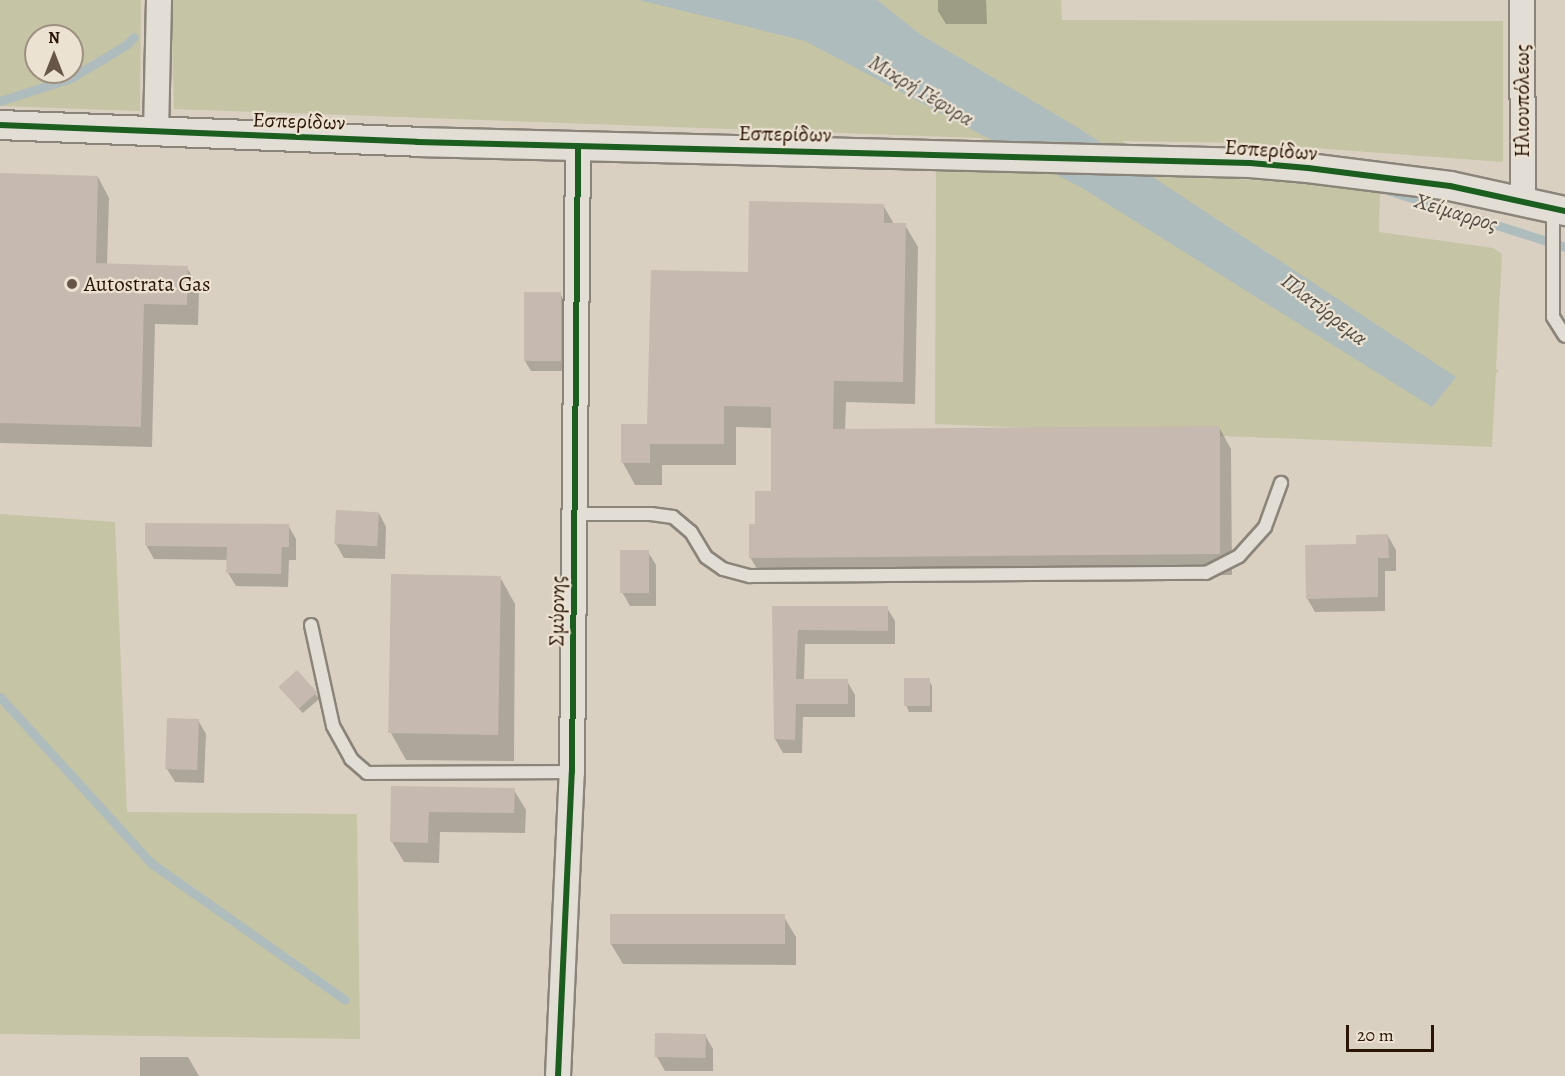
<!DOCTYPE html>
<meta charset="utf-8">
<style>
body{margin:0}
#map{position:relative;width:1565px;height:1076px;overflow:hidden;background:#d9d0c2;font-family:Alegreya,serif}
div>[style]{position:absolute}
.green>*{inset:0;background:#c5c4a5}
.water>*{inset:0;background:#aebcbd}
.shadow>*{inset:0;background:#0003;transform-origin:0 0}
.stream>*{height:9px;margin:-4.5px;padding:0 4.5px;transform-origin:4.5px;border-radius:4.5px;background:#aebcbd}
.building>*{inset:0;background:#c6b9af;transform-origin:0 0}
.roads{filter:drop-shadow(2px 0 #8b847a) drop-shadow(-2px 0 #8b847a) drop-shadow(0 2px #8b847a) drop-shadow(0 -2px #8b847a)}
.service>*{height:12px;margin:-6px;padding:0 6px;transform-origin:6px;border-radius:6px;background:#e2ded6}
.minor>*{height:24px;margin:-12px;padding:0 12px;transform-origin:12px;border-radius:12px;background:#e2ded6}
.tertiary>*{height:28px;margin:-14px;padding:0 14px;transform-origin:14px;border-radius:14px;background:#e2ded6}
.cycleway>*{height:6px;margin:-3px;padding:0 3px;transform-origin:3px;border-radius:3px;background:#1b5e20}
.dots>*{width:16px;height:16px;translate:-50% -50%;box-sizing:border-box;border:3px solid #ece2d2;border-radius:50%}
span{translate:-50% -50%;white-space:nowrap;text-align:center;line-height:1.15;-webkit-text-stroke:4.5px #ece2d2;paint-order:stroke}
.street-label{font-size:21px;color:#291406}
.poi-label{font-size:21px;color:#291406}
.left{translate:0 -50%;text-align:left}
.water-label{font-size:22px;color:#514c45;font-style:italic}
.north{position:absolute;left:24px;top:24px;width:60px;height:60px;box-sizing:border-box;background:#ece2d2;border:2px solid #9e9080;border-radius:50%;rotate:0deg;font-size:16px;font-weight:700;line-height:24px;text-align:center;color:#291406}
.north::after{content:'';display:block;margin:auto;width:21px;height:27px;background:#675648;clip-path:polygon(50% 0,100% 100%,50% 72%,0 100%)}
.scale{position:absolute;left:1346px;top:1025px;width:88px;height:27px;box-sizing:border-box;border:3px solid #291406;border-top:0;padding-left:8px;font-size:18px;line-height:21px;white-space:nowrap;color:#291406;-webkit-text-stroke:4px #ece2d2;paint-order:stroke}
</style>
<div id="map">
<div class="green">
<i style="clip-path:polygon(evenodd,0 0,141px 0,140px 111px,0 106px,0 0,36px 36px,72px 36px,72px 72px,36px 72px,36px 36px)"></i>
<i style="clip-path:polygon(171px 0,1061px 0,1062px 20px,1503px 21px,1503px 162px,1245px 143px,1122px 141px,1176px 175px,1380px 189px,1379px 232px,1493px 248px,1502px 254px,1496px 369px,1499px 371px,1496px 373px,1492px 447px,935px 424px,936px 171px,1026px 169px,981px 138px,174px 109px)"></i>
<i style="clip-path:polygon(0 514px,115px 522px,127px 812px,357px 814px,360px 1039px,0 1034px)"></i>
</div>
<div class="water">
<i style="clip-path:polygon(639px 0,877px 0,921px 35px,1077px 127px,1456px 377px,1432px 407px,1082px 188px,805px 41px)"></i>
</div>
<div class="shadow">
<i style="clip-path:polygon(938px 0,986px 0,987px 24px,946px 24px,938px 11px)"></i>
<i style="clip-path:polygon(0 175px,98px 177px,109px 198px,107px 265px,187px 268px,199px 288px,198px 325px,155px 324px,152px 447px,0 443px)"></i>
<i style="clip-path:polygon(883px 205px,894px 224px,905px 225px,918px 247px,915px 404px,846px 402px,845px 430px,1219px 427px,1231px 449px,1232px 575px,763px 579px,750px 557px,773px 493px,772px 428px,736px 427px,736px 465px,662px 465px,662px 485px,635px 485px,623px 463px,623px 425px,649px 426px,749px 274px)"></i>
<i style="clip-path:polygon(560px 294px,566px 303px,563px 371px,531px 371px,525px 361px)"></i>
<i style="clip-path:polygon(379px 513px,386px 527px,385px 559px,344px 558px,336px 544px)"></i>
<i style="clip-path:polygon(288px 525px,296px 539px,296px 560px,289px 560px,288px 587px,236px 586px,228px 573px,228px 560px,154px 559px,146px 545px)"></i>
<i style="clip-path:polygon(1388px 536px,1396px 550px,1396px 571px,1385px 571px,1385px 611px,1315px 612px,1307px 598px,1358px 546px)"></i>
<i style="clip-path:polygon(648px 552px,656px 565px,656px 606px,630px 606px,622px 592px)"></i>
<i style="clip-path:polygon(392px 576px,500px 577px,515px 604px,514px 761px,406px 760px,391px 733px)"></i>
<i style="clip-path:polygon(773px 607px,887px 608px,895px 621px,895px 644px,805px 644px,804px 681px,847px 681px,855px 695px,855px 717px,803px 717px,802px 753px,783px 753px,775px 739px)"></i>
<i style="left:297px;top:672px;width:35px;height:22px;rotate:50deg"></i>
<i style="clip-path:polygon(929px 680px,932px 686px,932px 712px,909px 712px,906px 705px)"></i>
<i style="clip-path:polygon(198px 720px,206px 734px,204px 783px,175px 782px,167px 769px)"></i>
<i style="clip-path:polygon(393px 787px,514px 790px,526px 810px,525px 833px,440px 832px,439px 863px,404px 862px,392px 842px)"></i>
<i style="clip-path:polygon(784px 917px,796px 937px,796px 965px,623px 964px,611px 944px)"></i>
<i style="clip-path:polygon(705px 1035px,713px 1049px,713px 1071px,665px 1071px,657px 1057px)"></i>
<i style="clip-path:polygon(140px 1057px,188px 1057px,199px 1076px,140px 1076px)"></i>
</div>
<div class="stream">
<i style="left:0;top:101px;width:75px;rotate:-17.9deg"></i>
<i style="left:71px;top:78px;width:64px;rotate:-31deg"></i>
<i style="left:126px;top:45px;width:11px;rotate:-45deg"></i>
<i style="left:1390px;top:191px;width:184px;rotate:17.7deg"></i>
<i style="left:0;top:697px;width:224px;rotate:47.7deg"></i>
<i style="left:151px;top:863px;width:237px;rotate:35.2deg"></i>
</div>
<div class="building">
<i style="clip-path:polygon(0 173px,98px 176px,96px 263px,188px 266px,187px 305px,144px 304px,141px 427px,0 423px)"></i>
<i style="clip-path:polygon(749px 201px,884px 204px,884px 223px,906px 223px,903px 382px,834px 381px,833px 429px,1220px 426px,1220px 554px,749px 558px,749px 524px,755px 524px,755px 491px,771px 491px,771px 407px,724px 406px,724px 444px,650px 444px,650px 463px,621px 463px,621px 424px,647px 424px,651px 270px,748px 272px)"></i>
<i style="left:524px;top:292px;width:37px;height:69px"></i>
<i style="left:336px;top:510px;width:43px;height:34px;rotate:3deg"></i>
<i style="clip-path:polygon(145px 523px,289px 524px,289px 547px,282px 547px,281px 574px,226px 573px,227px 547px,145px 546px)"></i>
<i style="clip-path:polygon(1388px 534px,1389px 558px,1378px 558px,1378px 597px,1306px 599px,1305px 545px,1356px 544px,1356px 535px)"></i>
<i style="left:620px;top:550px;width:29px;height:43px"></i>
<i style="left:391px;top:574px;width:110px;height:159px;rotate:1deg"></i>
<i style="clip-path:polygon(772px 606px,888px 606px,888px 631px,798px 630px,796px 679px,848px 679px,848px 704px,796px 704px,795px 740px,774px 739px)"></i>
<i style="left:297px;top:670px;width:30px;height:25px;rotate:48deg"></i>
<i style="left:904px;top:678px;width:26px;height:28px"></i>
<i style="left:167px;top:718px;width:32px;height:51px;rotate:2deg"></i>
<i style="clip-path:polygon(391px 786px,515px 788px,514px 813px,429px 812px,428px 843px,390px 842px)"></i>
<i style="left:610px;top:914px;width:175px;height:30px"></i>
<i style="left:655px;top:1033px;width:51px;height:24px;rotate:1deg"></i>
</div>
<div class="roads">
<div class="service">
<i style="left:1553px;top:209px;width:108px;rotate:90deg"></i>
<i style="left:1553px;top:317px;width:22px;rotate:58deg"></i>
<i style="left:575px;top:514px;width:76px"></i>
<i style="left:651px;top:514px;width:22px;rotate:8deg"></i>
<i style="left:673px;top:517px;width:23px;rotate:40deg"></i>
<i style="left:691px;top:532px;width:29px;rotate:59deg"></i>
<i style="left:706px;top:557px;width:21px;rotate:35deg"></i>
<i style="left:723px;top:569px;width:28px;rotate:15deg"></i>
<i style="left:750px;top:576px;width:456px;rotate:-0.4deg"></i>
<i style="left:1206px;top:573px;width:37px;rotate:-27deg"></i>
<i style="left:1239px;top:556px;width:39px;rotate:-48deg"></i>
<i style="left:1265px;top:527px;width:47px;rotate:-70deg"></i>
<i style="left:311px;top:625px;width:103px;rotate:77.7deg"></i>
<i style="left:333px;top:726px;width:38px;rotate:61deg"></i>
<i style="left:351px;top:759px;width:21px;rotate:41deg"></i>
<i style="left:367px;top:773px;width:205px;rotate:-0.3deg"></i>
</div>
<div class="minor">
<i style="left:1522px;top:0;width:202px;rotate:89.7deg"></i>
<i style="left:156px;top:132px;width:132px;rotate:-88.7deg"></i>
<i style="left:558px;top:1076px;width:304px;rotate:-87.4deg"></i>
<i style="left:572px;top:772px;width:626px;rotate:-89.45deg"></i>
</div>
<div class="tertiary">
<i style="left:0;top:125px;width:417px;rotate:2.3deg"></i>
<i style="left:417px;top:142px;width:833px;rotate:1.44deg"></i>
<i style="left:1250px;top:163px;width:58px;rotate:4.9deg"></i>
<i style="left:1308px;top:168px;width:143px;rotate:7.2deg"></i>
<i style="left:1450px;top:186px;width:118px;rotate:12.3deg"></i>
</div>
</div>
<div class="cycleway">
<i style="left:0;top:125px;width:417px;rotate:2.3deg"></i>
<i style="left:417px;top:142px;width:833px;rotate:1.44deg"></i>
<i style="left:1250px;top:163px;width:58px;rotate:4.9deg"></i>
<i style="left:1308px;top:168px;width:143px;rotate:7.2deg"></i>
<i style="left:1450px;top:186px;width:118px;rotate:12.3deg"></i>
<i style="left:558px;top:1076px;width:304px;rotate:-87.4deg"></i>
<i style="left:572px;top:772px;width:626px;rotate:-89.45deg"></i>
</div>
<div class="dots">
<i style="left:72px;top:284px;background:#675648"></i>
</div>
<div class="street-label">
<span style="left:1522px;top:101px;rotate:-90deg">Ηλιουπόλεως</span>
<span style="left:299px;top:121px;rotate:2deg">Εσπερίδων</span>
<span style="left:785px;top:134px;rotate:1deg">Εσπερίδων</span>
<span style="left:1271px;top:150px;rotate:4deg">Εσπερίδων</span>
<span style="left:557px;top:611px;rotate:-89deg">Σμύρνης</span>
</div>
<div class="poi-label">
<span class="left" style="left:84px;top:284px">Autostrata Gas</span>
</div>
<div class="water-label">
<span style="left:921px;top:91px;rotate:31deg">Μικρή Γέφυρα</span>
<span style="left:1456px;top:213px;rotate:17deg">Χείμαρρος</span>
<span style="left:1324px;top:310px;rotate:38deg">Πλατύρρεμα</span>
</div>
<div class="north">N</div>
<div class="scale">20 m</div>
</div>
